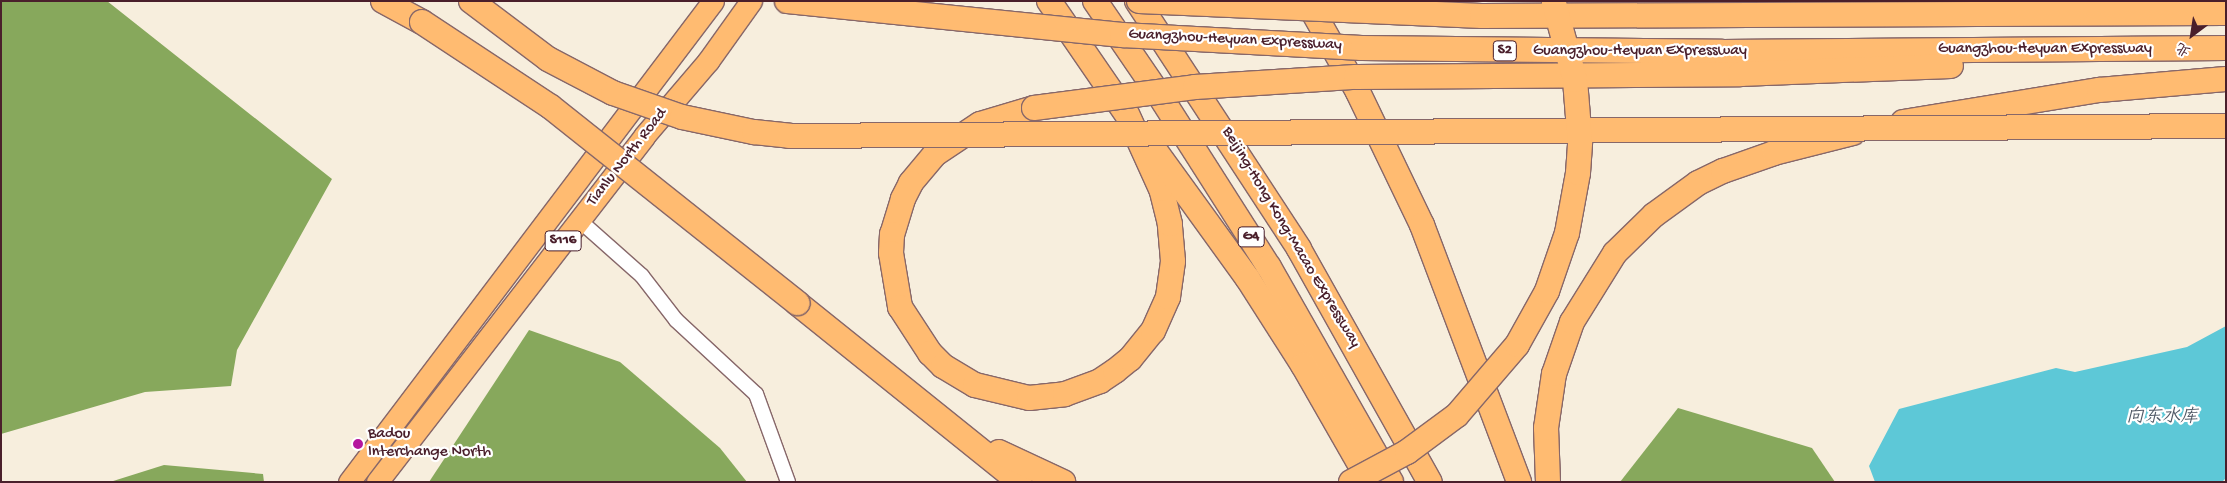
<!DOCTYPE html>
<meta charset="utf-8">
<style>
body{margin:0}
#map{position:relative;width:2227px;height:483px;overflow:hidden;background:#f7eedd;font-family:"Gochi Hand","LXGW WenKai TC",sans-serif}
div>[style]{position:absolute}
.forest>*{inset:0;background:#87a85c}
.water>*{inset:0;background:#5dc8d7}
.roads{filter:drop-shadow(1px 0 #876769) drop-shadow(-1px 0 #876769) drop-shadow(0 1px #876769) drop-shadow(0 -1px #876769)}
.minor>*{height:14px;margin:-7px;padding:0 7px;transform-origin:7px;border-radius:7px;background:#fff}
.primary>*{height:21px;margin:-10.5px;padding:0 10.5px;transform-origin:10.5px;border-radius:10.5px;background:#ffbb71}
.motorway>*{height:24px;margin:-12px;padding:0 12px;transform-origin:12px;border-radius:12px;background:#ffbb71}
.bridges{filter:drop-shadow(1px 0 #876769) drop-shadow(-1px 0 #876769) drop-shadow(0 1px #876769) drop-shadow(0 -1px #876769)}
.motorway-bridge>*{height:24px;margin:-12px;padding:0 12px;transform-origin:12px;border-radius:12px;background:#ffbb71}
.dots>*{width:14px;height:14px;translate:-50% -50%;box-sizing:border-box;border:2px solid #fff;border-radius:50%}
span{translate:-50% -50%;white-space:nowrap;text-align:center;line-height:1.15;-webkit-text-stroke:4.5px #fff;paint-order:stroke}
.shield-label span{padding:1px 4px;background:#fff;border:1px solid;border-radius:4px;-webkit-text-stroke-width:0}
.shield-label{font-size:15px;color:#4a1f2b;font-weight:700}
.street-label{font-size:16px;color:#4a1f2b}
.poi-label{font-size:16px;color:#4a1f2b}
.left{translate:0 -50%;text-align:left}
.water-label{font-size:18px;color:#515a67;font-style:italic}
.frame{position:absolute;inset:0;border:2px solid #4a1f2b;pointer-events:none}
.north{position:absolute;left:2167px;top:10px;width:50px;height:50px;-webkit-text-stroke:4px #fff;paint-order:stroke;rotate:211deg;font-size:14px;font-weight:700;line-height:20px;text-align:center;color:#4a1f2b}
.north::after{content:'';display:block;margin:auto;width:18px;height:22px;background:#4a1f2b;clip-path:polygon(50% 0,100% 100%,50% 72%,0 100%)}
</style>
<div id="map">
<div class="forest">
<i style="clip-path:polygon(1px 1px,107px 1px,332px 179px,237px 350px,231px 386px,145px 392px,1px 434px)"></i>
<i style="clip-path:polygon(529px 330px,620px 362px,720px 448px,747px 482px,429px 482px)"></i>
<i style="clip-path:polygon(1678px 408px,1812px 448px,1835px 482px,1620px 482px)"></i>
<i style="clip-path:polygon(164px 465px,263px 474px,264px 482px,110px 482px)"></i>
</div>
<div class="water">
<i style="clip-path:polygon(2226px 326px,2226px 478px,2222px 482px,1875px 482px,1869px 466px,1899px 409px,2056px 368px,2075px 372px,2187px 347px)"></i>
</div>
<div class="roads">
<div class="minor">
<i style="left:579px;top:220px;width:84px;rotate:41.6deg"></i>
<i style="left:642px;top:276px;width:56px;rotate:52.3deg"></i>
<i style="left:676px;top:320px;width:109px;rotate:42.8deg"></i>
<i style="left:756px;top:394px;width:94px;rotate:70deg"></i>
</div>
<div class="primary">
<i style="left:349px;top:482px;width:603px;rotate:-52.88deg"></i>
<i style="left:377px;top:482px;width:437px;rotate:-52.3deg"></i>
<i style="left:644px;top:136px;width:99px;rotate:-49.5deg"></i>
<i style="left:708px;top:61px;width:74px;rotate:-54.4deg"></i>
</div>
<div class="motorway">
<i style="left:383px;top:1px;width:44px;rotate:28.3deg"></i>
<i style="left:1049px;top:1px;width:136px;rotate:55.5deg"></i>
<i style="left:1095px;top:1px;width:112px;rotate:55.6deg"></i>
<i style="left:1158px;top:93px;width:206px;rotate:57.5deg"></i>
<i style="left:1269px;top:267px;width:247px;rotate:60.4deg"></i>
<i style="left:1137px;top:1px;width:296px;rotate:56.8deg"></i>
<i style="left:1299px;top:249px;width:267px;rotate:60.7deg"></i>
<i style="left:1307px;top:1px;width:104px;rotate:60.7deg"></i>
<i style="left:1358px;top:92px;width:148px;rotate:64.3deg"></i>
<i style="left:1422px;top:225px;width:275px;rotate:69.3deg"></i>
<i style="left:1034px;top:108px;width:56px;rotate:163.5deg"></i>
<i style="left:980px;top:124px;width:54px;rotate:146.3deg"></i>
<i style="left:935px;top:154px;width:38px;rotate:130deg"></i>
<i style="left:911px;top:183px;width:18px;rotate:117deg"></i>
<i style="left:903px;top:199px;width:37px;rotate:107deg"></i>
<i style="left:892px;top:234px;width:19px;rotate:93deg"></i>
<i style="left:891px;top:253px;width:55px;rotate:80.5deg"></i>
<i style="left:900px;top:307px;width:55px;rotate:56.9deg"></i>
<i style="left:930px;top:353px;width:18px;rotate:45deg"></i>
<i style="left:943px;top:366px;width:37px;rotate:31deg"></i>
<i style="left:975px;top:385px;width:56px;rotate:13.5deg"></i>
<i style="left:1029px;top:398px;width:36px;rotate:-6deg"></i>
<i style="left:1065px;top:394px;width:37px;rotate:-20deg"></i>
<i style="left:1100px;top:381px;width:18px;rotate:-34deg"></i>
<i style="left:1115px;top:371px;width:19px;rotate:-39deg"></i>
<i style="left:1130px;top:359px;width:36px;rotate:-51deg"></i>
<i style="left:1153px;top:331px;width:37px;rotate:-66deg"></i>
<i style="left:1168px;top:297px;width:36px;rotate:-82deg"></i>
<i style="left:1173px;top:261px;width:37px;rotate:-95deg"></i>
<i style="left:1170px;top:224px;width:36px;rotate:-104deg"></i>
<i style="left:1161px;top:189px;width:82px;rotate:-114.4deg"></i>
<i style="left:1903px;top:122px;width:199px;rotate:-9.3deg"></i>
<i style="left:2099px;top:90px;width:127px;rotate:-5deg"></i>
<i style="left:1154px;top:149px;width:160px;rotate:54.1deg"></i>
<i style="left:1248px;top:279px;width:102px;rotate:57.4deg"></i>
<i style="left:1303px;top:365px;width:135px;rotate:60.2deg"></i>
<i style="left:797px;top:303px;width:286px;rotate:38.8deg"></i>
<i style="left:999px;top:452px;width:71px;rotate:25.1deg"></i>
<i style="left:1548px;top:482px;width:54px;rotate:-92.1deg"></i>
<i style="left:1546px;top:428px;width:55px;rotate:-81.6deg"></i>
<i style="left:1554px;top:374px;width:55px;rotate:-70.9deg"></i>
<i style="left:1572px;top:322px;width:81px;rotate:-58.1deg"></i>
<i style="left:1615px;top:253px;width:54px;rotate:-44.3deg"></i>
<i style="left:1654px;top:215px;width:54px;rotate:-36deg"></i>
<i style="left:1698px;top:183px;width:28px;rotate:-26deg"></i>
<i style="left:1723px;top:171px;width:54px;rotate:-19.4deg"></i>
<i style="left:1774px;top:153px;width:81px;rotate:-14.2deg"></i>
</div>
</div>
<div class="bridges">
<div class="motorway-bridge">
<i style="left:471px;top:1px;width:96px;rotate:37deg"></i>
<i style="left:548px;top:59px;width:73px;rotate:27.6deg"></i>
<i style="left:613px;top:93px;width:73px;rotate:19.2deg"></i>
<i style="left:682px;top:117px;width:74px;rotate:11.8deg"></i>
<i style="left:754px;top:132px;width:36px;rotate:6deg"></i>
<i style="left:790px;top:136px;width:1436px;rotate:-0.4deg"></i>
<i style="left:787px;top:1px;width:337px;rotate:5.8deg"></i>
<i style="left:1122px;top:35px;width:240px;rotate:3.1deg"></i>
<i style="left:1362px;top:48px;width:360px;rotate:0.6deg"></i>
<i style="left:1722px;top:52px;width:504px;rotate:-0.45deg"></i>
<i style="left:1139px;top:1px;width:343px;rotate:2.5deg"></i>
<i style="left:1482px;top:16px;width:744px;rotate:-0.23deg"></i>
<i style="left:422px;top:22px;width:154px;rotate:33.4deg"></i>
<i style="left:551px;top:107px;width:315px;rotate:38.5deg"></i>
<i style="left:1034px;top:108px;width:162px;rotate:-7.4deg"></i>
<i style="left:1195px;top:87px;width:161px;rotate:-3.6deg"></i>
<i style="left:1356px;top:77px;width:384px;rotate:-0.4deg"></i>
<i style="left:1740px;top:74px;width:211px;rotate:-2.2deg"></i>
<i style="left:1351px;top:482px;width:64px;rotate:-28.2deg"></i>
<i style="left:1407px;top:452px;width:62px;rotate:-36.5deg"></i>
<i style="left:1457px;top:415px;width:92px;rotate:-49.4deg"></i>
<i style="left:1517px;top:345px;width:62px;rotate:-60.9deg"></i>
<i style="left:1547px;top:291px;width:61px;rotate:-71deg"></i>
<i style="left:1567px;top:233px;width:61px;rotate:-79.6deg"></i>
<i style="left:1578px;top:173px;width:31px;rotate:-86deg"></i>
<i style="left:1580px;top:142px;width:62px;rotate:-94.6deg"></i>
<i style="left:1575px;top:80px;width:80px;rotate:-105.3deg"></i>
</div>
</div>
<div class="dots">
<i style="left:358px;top:444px;background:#b5179e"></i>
</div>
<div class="shield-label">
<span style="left:1505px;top:51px">S2</span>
<span style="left:1251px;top:237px">G4</span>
<span style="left:563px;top:241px">S116</span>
</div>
<div class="street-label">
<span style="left:1235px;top:41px;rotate:3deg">Guangzhou-Heyuan Expressway</span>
<span style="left:2045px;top:50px">Guangzhou-Heyuan Expressway</span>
<span style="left:1640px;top:52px">Guangzhou-Heyuan Expressway</span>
<span style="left:628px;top:158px;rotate:-52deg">Tianlu North Road</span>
<span style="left:1290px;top:238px;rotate:59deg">Beijing-Hong Kong-Macao Expressway</span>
</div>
<div class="poi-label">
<span class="left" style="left:368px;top:444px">Badou<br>Interchange North</span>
</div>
<div class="water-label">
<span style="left:2162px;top:418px">向东水库</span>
</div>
<div class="frame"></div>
<div class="north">北</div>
</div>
